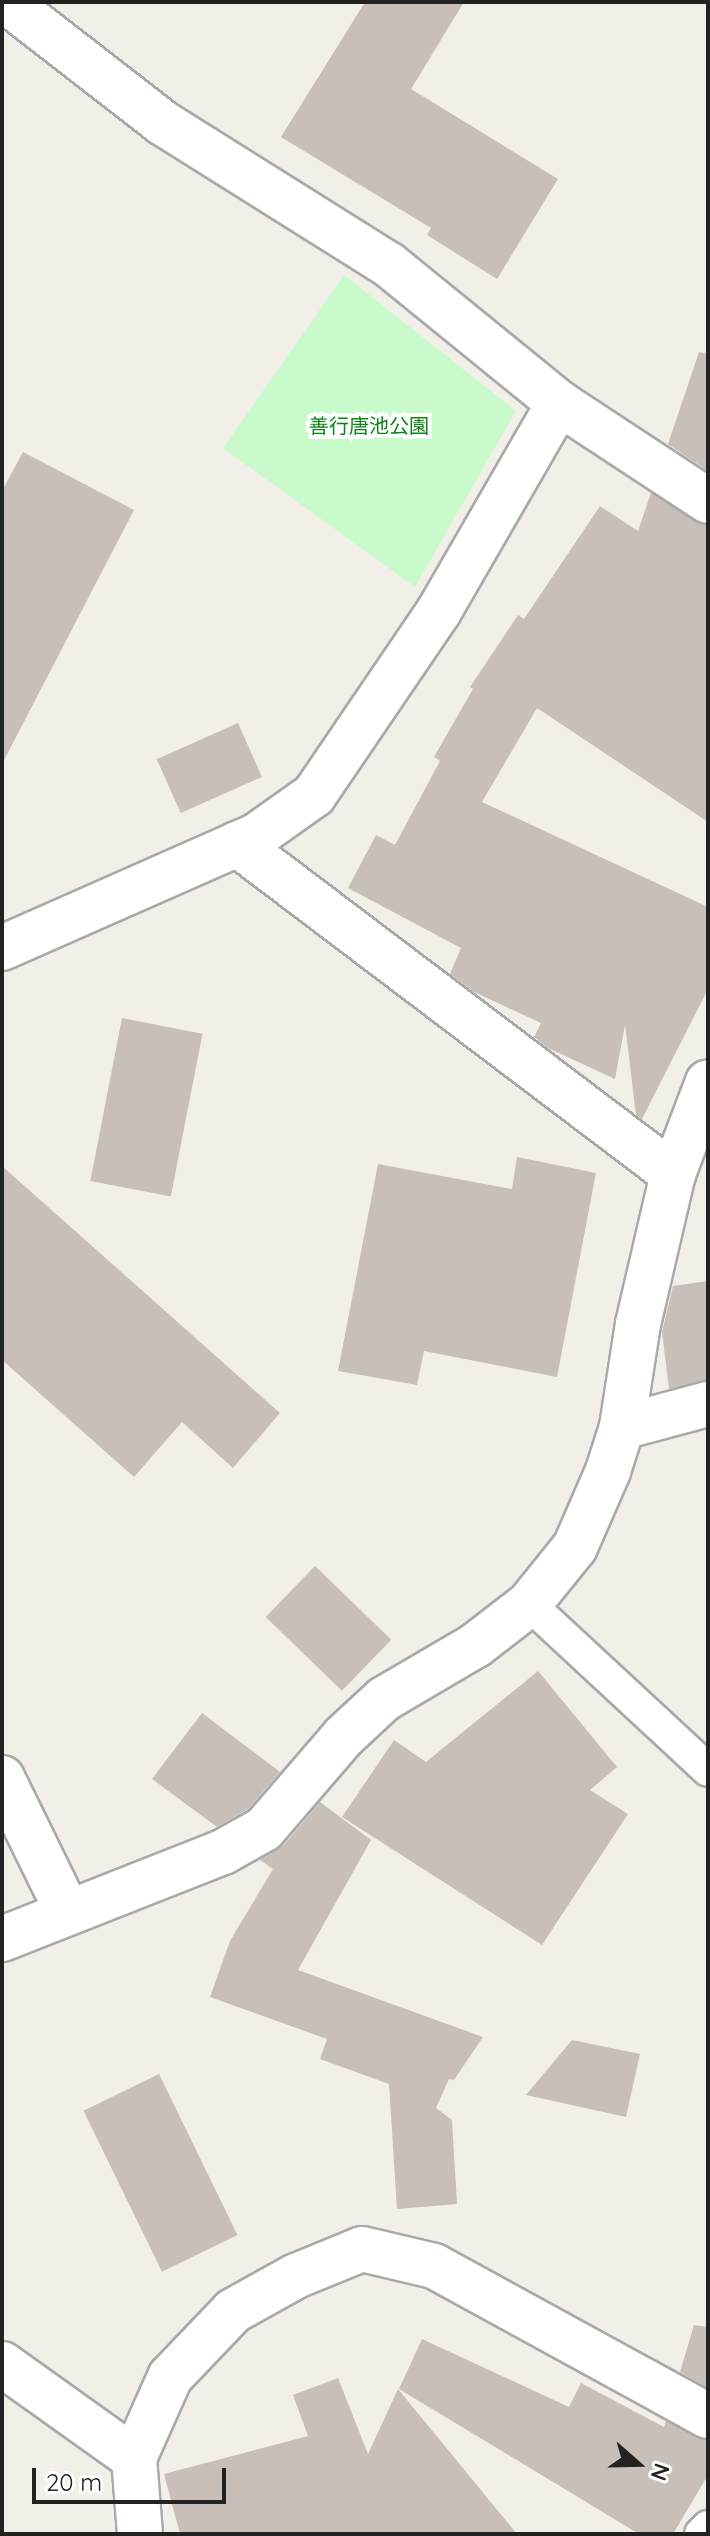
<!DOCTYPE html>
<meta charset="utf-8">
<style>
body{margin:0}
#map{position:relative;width:710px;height:2536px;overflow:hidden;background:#f2efe9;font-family:Quicksand,"Noto Sans JP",sans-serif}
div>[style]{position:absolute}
.park>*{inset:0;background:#c8facc}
.building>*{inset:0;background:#c7bfb8;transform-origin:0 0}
.roads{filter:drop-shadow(2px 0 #a9a9a9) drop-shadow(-2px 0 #a9a9a9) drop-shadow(0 2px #a9a9a9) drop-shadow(0 -2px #a9a9a9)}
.lane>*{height:32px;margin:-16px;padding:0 16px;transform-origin:16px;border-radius:16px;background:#fff}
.street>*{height:44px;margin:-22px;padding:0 22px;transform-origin:22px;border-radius:22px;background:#fff}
span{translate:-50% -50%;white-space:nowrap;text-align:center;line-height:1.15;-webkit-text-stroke:8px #fff;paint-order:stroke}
.park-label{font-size:20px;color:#0c8416}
.frame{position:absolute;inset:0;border:4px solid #222;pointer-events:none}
.north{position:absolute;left:598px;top:2424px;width:80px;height:80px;-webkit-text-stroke:6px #fff;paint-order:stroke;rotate:110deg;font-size:22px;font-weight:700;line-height:32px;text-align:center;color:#222}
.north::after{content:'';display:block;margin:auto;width:28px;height:36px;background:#222;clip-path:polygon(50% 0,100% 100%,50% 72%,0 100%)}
.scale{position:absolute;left:32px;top:2468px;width:194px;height:36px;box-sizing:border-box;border:4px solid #222;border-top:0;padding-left:10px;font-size:24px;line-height:28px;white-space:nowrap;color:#222;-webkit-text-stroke:6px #fff;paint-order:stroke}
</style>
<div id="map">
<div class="park">
<i style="clip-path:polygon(344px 275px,516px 411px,415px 587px,223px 448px)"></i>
</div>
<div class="building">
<i style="clip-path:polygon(365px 2px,464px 2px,411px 89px,558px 179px,497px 279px,427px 235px,431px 228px,281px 137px)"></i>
<i style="clip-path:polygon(699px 352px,708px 354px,708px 471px,668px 444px)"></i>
<i style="clip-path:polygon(23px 452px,134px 510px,2px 764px,2px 491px)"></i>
<i style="clip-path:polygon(651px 493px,708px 526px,708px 822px,537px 708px,482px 802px,708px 907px,708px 989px,642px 1119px,636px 1115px,625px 1025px,615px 1079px,548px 1048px,534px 1037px,541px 1023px,474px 992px,450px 974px,461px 948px,348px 888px,376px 835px,395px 845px,440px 761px,434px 757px,473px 689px,470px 687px,518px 615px,524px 619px,600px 506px,638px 531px)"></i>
<i style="left:238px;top:723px;width:59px;height:89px;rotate:66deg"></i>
<i style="left:122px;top:1018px;width:82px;height:166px;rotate:11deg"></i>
<i style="clip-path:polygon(517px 1157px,596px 1173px,557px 1377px,424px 1351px,417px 1385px,338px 1371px,378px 1164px,512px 1189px)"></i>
<i style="clip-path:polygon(2px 1166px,280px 1413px,233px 1468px,182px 1422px,134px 1477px,2px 1360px)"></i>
<i style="clip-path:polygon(708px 1281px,708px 1380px,669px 1389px,662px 1332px,673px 1286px)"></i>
<i style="left:315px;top:1566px;width:106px;height:71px;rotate:44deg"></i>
<i style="clip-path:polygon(538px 1671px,617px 1767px,590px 1790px,628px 1814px,542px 1945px,342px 1817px,394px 1740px,426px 1762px)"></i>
<i style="clip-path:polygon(202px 1713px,280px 1772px,248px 1809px,217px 1827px,152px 1779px)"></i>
<i style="clip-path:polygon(320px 1802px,371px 1840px,298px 1970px,483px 2037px,454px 2080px,449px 2079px,436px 2108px,452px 2120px,457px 2204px,397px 2209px,389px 2084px,320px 2059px,327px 2039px,210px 1997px,230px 1941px,273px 1869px,260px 1860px,283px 1846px)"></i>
<i style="clip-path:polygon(572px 2040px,640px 2054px,626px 2117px,526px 2095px)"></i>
<i style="left:159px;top:2074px;width:179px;height:84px;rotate:64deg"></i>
<i style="clip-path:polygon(694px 2325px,708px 2327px,708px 2388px,680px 2372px)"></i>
<i style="clip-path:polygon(422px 2339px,569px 2407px,581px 2383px,664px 2427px,666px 2421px,708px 2441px,708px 2475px,673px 2534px,639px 2534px,399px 2389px)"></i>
<i style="clip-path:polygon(338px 2378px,368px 2454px,398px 2389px,517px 2534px,180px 2534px,164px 2474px,308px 2436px,293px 2395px)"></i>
</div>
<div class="roads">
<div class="lane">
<i style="left:529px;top:1604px;width:244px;rotate:42.8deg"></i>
<i style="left:701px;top:2534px;width:10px;rotate:-45deg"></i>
</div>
<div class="street">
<i style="left:7px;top:2px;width:197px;rotate:37.8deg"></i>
<i style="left:163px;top:123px;width:266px;rotate:32.1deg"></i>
<i style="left:388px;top:264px;width:220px;rotate:39.1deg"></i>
<i style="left:559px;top:403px;width:178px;rotate:33.3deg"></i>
<i style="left:237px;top:844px;width:547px;rotate:37.12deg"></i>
<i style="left:2px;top:948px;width:278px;rotate:-23.8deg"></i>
<i style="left:256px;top:836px;width:71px;rotate:-35.3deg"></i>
<i style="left:314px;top:795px;width:222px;rotate:-55.8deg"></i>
<i style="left:439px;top:611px;width:240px;rotate:-60deg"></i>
<i style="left:622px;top:1427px;width:89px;rotate:-15deg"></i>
<i style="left:2px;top:1778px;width:150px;rotate:63.9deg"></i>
<i style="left:2px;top:1939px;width:238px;rotate:-21.5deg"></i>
<i style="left:223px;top:1852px;width:47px;rotate:-29.3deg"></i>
<i style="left:264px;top:1829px;width:121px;rotate:-49.3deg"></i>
<i style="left:343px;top:1737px;width:56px;rotate:-42.8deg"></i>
<i style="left:384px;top:1699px;width:107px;rotate:-30.4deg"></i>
<i style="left:476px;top:1645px;width:67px;rotate:-37.7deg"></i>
<i style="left:529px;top:1604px;width:73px;rotate:-51.1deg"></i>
<i style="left:575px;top:1547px;width:83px;rotate:-66.5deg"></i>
<i style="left:608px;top:1471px;width:46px;rotate:-72.3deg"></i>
<i style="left:622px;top:1427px;width:104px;rotate:-81.2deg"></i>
<i style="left:638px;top:1324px;width:154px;rotate:-76.9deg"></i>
<i style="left:673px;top:1174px;width:98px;rotate:-69.2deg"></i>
<i style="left:2px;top:2364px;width:162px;rotate:35.5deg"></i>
<i style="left:140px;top:2534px;width:76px;rotate:-94.5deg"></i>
<i style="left:134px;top:2458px;width:89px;rotate:-66deg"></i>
<i style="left:170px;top:2377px;width:91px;rotate:-46.3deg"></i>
<i style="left:233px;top:2311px;width:72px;rotate:-29.1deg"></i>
<i style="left:296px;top:2276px;width:71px;rotate:-22.2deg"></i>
<i style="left:362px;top:2249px;width:74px;rotate:13.3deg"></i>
<i style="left:434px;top:2266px;width:312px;rotate:28.7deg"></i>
</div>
</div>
<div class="park-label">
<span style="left:369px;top:425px">善行唐池公園</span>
</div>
<div class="frame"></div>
<div class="north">N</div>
<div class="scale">20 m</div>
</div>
